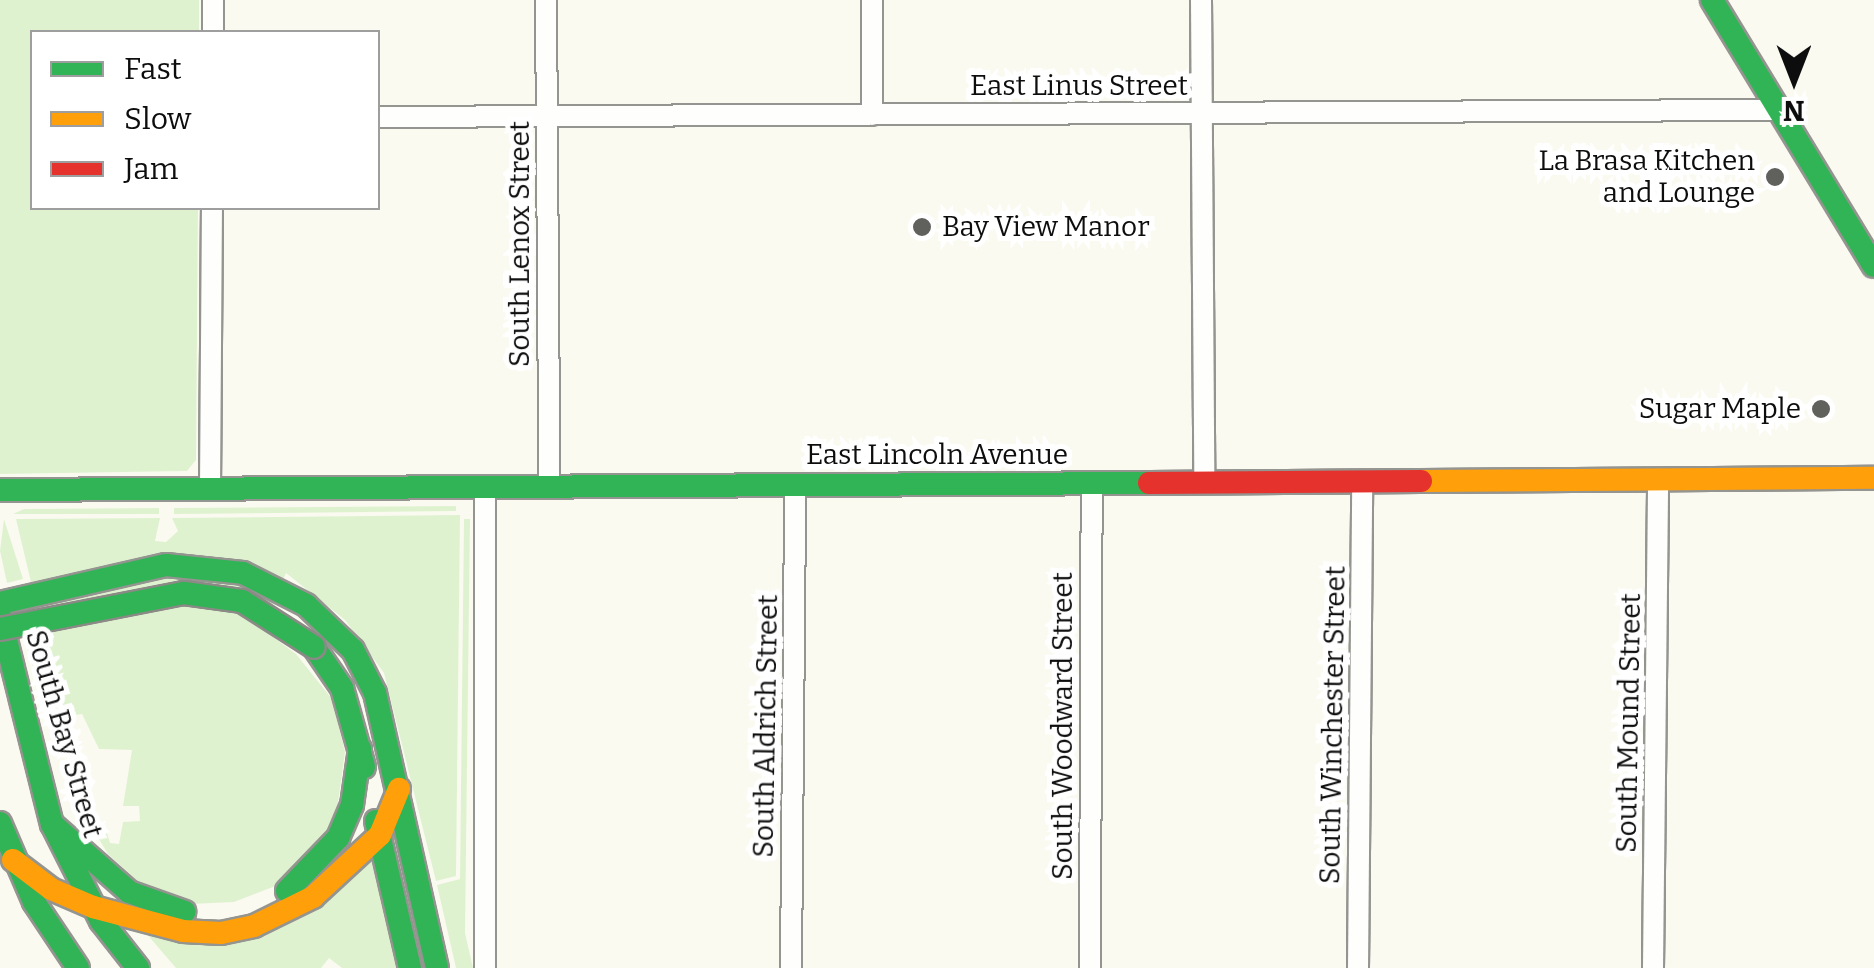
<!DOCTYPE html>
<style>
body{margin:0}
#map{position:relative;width:1874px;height:968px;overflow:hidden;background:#fbfaf1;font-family:Bitter,serif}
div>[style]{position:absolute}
.green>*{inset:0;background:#dff2d0}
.roads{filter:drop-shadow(2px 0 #949490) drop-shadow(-2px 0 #949490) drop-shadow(0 2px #949490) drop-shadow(0 -2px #949490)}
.street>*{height:20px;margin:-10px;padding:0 10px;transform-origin:10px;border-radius:10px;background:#fefefd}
.fast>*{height:22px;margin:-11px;padding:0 11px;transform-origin:11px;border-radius:11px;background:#30b455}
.slow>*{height:22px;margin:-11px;padding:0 11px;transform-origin:11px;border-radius:11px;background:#ff9f0a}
.jam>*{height:22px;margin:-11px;padding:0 11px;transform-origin:11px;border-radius:11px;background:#e5322d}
.bridges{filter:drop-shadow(2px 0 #8b8a86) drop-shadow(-2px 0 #8b8a86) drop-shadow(0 2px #8b8a86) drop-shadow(0 -2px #8b8a86)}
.fast-bridge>*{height:22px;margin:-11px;padding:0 11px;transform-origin:11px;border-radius:11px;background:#30b455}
.dots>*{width:28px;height:28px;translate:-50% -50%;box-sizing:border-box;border:5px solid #fff;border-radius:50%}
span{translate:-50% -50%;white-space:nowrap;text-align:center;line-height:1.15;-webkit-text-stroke:10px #fff;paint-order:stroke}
.street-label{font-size:28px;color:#0d0d0d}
.poi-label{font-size:28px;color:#0d0d0d}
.right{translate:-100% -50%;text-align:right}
.left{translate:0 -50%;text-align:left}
.legend{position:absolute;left:30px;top:30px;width:350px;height:180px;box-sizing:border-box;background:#fff;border:2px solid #9e9e9e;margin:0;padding:12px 18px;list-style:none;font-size:30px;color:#0d0d0d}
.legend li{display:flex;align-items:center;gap:20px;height:50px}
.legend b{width:50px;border:2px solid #9e9e9e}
.north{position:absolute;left:1744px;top:30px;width:100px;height:100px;-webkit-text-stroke:8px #fff;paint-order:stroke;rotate:180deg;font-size:28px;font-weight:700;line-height:40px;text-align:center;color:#0d0d0d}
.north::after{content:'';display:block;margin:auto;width:35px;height:45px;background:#0d0d0d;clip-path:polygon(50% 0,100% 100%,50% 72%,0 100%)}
</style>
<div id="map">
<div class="green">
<i style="clip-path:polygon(0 0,199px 0,199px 32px,32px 32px,32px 208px,198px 208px,196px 460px,187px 471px,0 474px)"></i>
<i style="clip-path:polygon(456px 506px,456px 511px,174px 514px,174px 508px)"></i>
<i style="clip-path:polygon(159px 508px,159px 514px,13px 514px,24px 509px)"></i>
<i style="clip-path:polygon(460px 515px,456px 876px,436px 881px,384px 673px,345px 620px,286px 573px,262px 629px,296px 654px,332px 699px,345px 752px,335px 824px,278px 885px,234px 902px,191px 904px,150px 892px,108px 854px,97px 836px,107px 833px,110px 843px,119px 844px,123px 822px,140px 821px,139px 806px,123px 806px,132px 750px,99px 749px,82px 714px,63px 717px,16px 519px,160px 518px,155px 541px,166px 542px,178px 531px,172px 518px)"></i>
<i style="clip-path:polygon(4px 519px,23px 579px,7px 583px,0 551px)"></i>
<i style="clip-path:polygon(464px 519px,470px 519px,465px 933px,473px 968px,456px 968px,437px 885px,460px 879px)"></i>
<i style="clip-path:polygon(39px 638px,48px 675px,68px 752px,58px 752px,25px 641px)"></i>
<i style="clip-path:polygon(371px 859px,399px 968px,342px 968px,329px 958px,321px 968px,176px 968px,145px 932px,203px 944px)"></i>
</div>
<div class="roads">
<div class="street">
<i style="left:546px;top:0;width:487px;rotate:89.6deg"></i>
<i style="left:872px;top:0;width:115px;rotate:90deg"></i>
<i style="left:1201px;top:0;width:483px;rotate:89.6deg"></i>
<i style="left:213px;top:32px;width:32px;rotate:-90deg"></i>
<i style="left:378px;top:117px;width:1403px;rotate:-0.29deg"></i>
<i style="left:485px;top:487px;width:481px;rotate:90deg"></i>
<i style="left:210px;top:489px;width:281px;rotate:-89.6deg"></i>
<i style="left:791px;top:968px;width:483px;rotate:-89.5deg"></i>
<i style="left:1090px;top:968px;width:484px;rotate:-89.8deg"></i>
<i style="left:1358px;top:968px;width:486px;rotate:-89.5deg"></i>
<i style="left:1653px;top:968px;width:488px;rotate:-89.4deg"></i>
</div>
<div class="fast">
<i style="left:1712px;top:0;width:311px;rotate:58.7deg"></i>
<i style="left:0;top:490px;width:1149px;rotate:-0.35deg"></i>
<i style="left:0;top:603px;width:170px;rotate:-12.9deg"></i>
<i style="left:166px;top:565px;width:77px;rotate:5.9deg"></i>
<i style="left:243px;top:573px;width:71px;rotate:26.9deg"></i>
<i style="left:306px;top:605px;width:65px;rotate:43.8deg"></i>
<i style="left:353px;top:650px;width:48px;rotate:62.9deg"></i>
<i style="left:375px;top:693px;width:282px;rotate:77.3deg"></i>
<i style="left:0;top:616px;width:214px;rotate:76deg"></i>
<i style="left:52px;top:824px;width:109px;rotate:63.2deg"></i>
<i style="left:101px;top:921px;width:60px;rotate:51.8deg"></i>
<i style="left:314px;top:647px;width:50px;rotate:55.7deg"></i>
<i style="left:342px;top:688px;width:82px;rotate:74.4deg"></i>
<i style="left:376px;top:821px;width:151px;rotate:77deg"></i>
<i style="left:0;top:823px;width:86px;rotate:66.7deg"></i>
<i style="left:34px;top:902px;width:79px;rotate:56.3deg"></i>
<i style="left:52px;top:824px;width:103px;rotate:41.4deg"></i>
<i style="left:129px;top:892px;width:59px;rotate:19.7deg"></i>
<i style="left:287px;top:891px;width:74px;rotate:-46.1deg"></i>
<i style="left:338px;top:838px;width:36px;rotate:-67deg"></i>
<i style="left:352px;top:805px;width:57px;rotate:-81.9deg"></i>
</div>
<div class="slow">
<i style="left:1421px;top:481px;width:453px;rotate:-0.4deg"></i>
<i style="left:13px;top:860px;width:48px;rotate:37.3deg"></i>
<i style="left:51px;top:889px;width:46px;rotate:23.2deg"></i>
<i style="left:93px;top:907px;width:93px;rotate:14.9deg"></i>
<i style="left:183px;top:931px;width:38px;rotate:3deg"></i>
<i style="left:221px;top:933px;width:34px;rotate:-12deg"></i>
<i style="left:254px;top:926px;width:66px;rotate:-26.2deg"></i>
<i style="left:313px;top:897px;width:91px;rotate:-42.8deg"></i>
<i style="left:380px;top:835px;width:50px;rotate:-67.6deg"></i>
</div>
<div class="jam">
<i style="left:1149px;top:483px;width:272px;rotate:-0.4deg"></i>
</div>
</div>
<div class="bridges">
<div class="fast-bridge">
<i style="left:0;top:629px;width:187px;rotate:-11.1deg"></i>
<i style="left:184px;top:593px;width:59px;rotate:7.9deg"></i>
<i style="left:242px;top:601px;width:85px;rotate:32.6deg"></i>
</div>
</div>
<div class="dots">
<i style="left:1775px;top:177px;background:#60605d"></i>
<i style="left:922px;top:227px;background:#60605d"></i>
<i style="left:1821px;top:409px;background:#60605d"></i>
</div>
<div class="street-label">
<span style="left:1079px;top:86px">East Linus Street</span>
<span style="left:520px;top:244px;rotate:-90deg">South Lenox Street</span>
<span style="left:937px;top:455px">East Lincoln Avenue</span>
<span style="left:1629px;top:723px;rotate:-89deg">South Mound Street</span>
<span style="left:1333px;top:725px;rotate:-89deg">South Winchester Street</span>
<span style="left:766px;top:726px;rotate:-89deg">South Aldrich Street</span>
<span style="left:1063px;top:726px;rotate:-90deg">South Woodward Street</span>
<span style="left:64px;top:734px;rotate:74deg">South Bay Street</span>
</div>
<div class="poi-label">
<span class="right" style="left:1755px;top:177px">La Brasa Kitchen<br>and Lounge</span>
<span class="left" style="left:942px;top:227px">Bay View Manor</span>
<span class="right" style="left:1801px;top:409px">Sugar Maple</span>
</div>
<ul class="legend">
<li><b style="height:12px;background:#30b455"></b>Fast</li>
<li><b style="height:12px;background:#ff9f0a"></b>Slow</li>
<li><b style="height:12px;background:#e5322d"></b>Jam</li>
</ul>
<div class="north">N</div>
</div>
